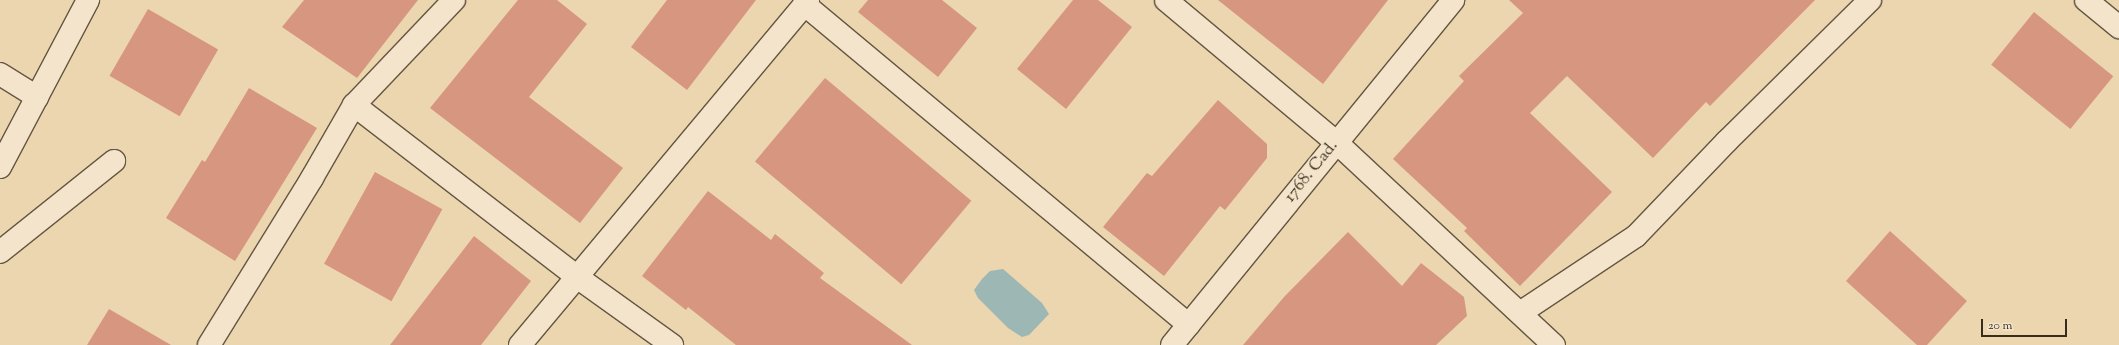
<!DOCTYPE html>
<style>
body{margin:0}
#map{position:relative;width:2119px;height:345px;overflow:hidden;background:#ecd6af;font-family:"Sorts Mill Goudy",serif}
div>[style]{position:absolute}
.water>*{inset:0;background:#9cb7b4}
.building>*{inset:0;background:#d6967f;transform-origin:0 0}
.roads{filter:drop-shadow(1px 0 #655641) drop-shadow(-1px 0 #655641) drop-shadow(0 1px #655641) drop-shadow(0 -1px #655641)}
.minor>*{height:22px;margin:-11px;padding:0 11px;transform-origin:11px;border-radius:11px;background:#f3e4cb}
span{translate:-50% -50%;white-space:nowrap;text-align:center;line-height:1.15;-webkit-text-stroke:3px #f3e4cb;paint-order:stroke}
.street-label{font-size:17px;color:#382c1c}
.scale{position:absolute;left:1981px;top:319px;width:86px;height:18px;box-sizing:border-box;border:2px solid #382c1c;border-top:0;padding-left:5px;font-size:12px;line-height:14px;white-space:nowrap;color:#382c1c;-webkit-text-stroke:3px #f3e4cb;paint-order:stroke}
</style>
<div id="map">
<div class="water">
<i style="clip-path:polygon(1003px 269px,1042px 303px,1049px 314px,1029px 335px,1022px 337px,1008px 328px,978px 298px,974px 290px,982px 279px,990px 271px)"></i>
</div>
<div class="building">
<i style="clip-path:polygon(304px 0,418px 0,357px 78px,282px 27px)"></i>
<i style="clip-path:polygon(518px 0,557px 0,587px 24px,529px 97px,623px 168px,580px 223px,430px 108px)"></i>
<i style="clip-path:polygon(667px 0,756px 0,687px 90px,631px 47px)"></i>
<i style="clip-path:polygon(868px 0,942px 0,977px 28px,938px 77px,858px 12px)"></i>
<i style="clip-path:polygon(1073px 0,1098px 0,1132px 27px,1066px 109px,1017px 69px)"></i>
<i style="clip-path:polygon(1218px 0,1388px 0,1323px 84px)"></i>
<i style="clip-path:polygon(1509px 0,1815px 0,1710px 106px,1706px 102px,1653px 158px,1567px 76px,1530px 113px,1612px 192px,1520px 286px,1464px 231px,1467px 228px,1393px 159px,1464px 81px,1459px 76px,1523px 13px)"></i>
<i style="left:148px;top:9px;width:81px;height:77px;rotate:30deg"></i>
<i style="left:2034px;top:12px;width:102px;height:68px;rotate:39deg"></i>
<i style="left:825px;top:78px;width:191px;height:109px;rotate:40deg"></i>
<i style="clip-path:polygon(249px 88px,317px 128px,235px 261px,166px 218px,202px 160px,205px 162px)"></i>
<i style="clip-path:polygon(1218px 100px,1267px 144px,1267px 158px,1225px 210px,1220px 206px,1164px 276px,1103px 227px,1147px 173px,1152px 176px)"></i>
<i style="left:375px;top:172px;width:77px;height:105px;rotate:29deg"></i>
<i style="clip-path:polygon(708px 191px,771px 240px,775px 234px,824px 273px,820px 278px,912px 345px,736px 345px,688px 307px,686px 310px,642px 276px)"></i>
<i style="clip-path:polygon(1890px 231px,1967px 301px,1927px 345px,1917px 345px,1846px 281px)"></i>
<i style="clip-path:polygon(1348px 232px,1402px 286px,1421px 263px,1464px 297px,1467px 316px,1436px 345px,1243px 345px,1284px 297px)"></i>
<i style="clip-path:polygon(474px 236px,531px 281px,481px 345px,390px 345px)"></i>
<i style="clip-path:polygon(109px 309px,171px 345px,87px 345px)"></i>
</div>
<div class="roads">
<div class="minor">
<i style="left:1166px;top:0;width:222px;rotate:39.9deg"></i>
<i style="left:1336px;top:142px;width:298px;rotate:43deg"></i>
<i style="left:2086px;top:0;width:43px;rotate:39.3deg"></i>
<i style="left:804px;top:4px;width:501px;rotate:39.82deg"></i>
<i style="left:0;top:74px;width:44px;rotate:31.9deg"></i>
<i style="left:354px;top:105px;width:282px;rotate:37.6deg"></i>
<i style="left:577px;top:277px;width:117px;rotate:35.6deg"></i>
<i style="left:0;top:167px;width:189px;rotate:-62.2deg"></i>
<i style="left:0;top:252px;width:146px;rotate:-38.6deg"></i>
<i style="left:1520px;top:313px;width:139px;rotate:-33.6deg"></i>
<i style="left:1636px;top:236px;width:132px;rotate:-46.2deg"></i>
<i style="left:1727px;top:141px;width:201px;rotate:-44.6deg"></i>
<i style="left:209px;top:345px;width:196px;rotate:-58.3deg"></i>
<i style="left:312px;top:178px;width:84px;rotate:-60.1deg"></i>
<i style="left:354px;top:105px;width:145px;rotate:-46.4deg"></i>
<i style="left:520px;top:345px;width:449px;rotate:-50.1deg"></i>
<i style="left:1172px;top:345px;width:445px;rotate:-50.8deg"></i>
</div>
</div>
<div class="street-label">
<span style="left:1312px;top:172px;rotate:-51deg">1768. Cad.</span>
</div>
<div class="scale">20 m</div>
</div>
